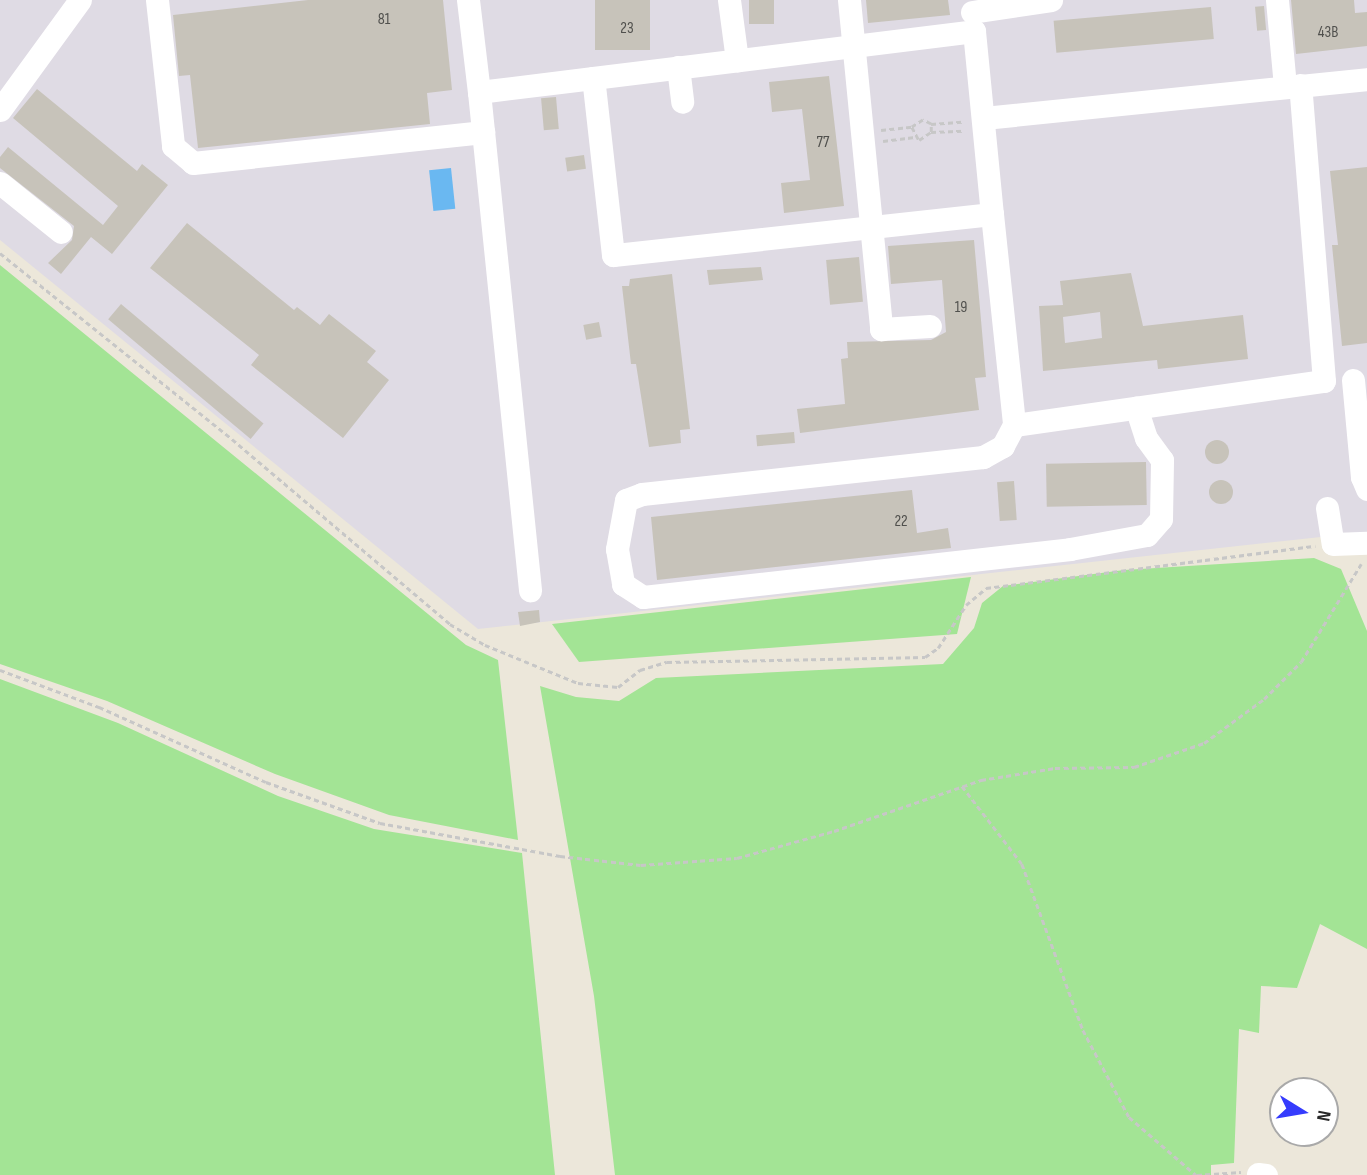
<!DOCTYPE html>
<style>
body{margin:0}
#map{position:relative;width:1367px;height:1175px;overflow:hidden;background:#ece7da;font-family:"Sofia Sans Condensed",sans-serif}
div>[style]{position:absolute}
.industrial>*{inset:0;background:#dfdbe4}
.green>*{inset:0;background:#a3e495}
.water>*{inset:0;background:#6ab8f1;transform-origin:0 0}
.building>*{inset:0;background:#c7c3ba;transform-origin:0 0}
.round{border-radius:50%}
.path>*{height:2.5px;margin-top:-1.25px;transform-origin:0;background:repeating-linear-gradient(90deg,#c7c7c7 0 5px,transparent 0 8.5px)}
.minor>*{height:23px;margin:-11.5px;padding:0 11.5px;transform-origin:11.5px;border-radius:11.5px;background:#fff}
span{translate:-50% -50%;white-space:nowrap;text-align:center;line-height:1.15;-webkit-text-stroke:6px #fff;paint-order:stroke}
.number-label{font-size:16px;color:#50504d}
.number-label span{-webkit-text-stroke-width:0}
.north{position:absolute;left:1269px;top:1077px;width:70px;height:70px;box-sizing:border-box;background:#fff;border:2px solid #a9a9a9;border-radius:50%;rotate:101deg;font-size:19px;font-weight:700;line-height:28px;text-align:center;color:#292929}
.north::after{content:'';display:block;margin:auto;width:24px;height:32px;background:#363cfd;clip-path:polygon(50% 0,100% 100%,50% 72%,0 100%)}
</style>
<div id="map">
<div class="industrial">
<i style="clip-path:polygon(0 0,1367px 0,1367px 532px,478px 629px,0 240px)"></i>
</div>
<div class="green">
<i style="clip-path:polygon(0 265px,466px 645px,498px 660px,518px 840px,389px 815px,275px 774px,107px 701px,0 664px)"></i>
<i style="clip-path:polygon(1314px 558px,1341px 569px,1367px 631px,1367px 949px,1320px 924px,1297px 988px,1261px 986px,1259px 1033px,1239px 1029px,1234px 1163px,1211px 1165px,1211px 1175px,615px 1175px,594px 996px,540px 686px,576px 697px,619px 701px,656px 678px,943px 664px,974px 628px,982px 603px,1003px 586px,1124px 570px)"></i>
<i style="clip-path:polygon(971px 577px,957px 634px,579px 662px,552px 624px)"></i>
<i style="clip-path:polygon(0 679px,118px 723px,278px 796px,374px 829px,522px 853px,555px 1175px,0 1175px)"></i>
</div>
<div class="water">
<i style="left:451px;top:168px;width:41px;height:22px;rotate:84deg"></i>
</div>
<div class="building">
<i style="clip-path:polygon(308px 0,443px 0,452px 90px,427px 93px,430px 124px,198px 148px,190px 75px,179px 76px,173px 15px)"></i>
<i style="left:595px;top:0;width:55px;height:50px"></i>
<i style="left:749px;top:0;width:25px;height:24px"></i>
<i style="clip-path:polygon(866px 0,948px 0,950px 15px,868px 23px)"></i>
<i style="clip-path:polygon(1291px 0,1354px 0,1355px 13px,1367px 12px,1367px 46px,1296px 54px)"></i>
<i style="left:1264px;top:6px;width:24px;height:9px;rotate:85deg"></i>
<i style="left:1211px;top:7px;width:32px;height:158px;rotate:85deg"></i>
<i style="clip-path:polygon(829px 76px,844px 206px,784px 213px,781px 183px,810px 180px,802px 109px,772px 112px,769px 82px)"></i>
<i style="clip-path:polygon(37px 89px,137px 171px,142px 164px,168px 185px,112px 254px,91px 237px,61px 274px,48px 263px,72px 240px,74px 226px,0 168px,0 157px,8px 147px,103px 225px,118px 206px,13px 118px)"></i>
<i style="left:556px;top:97px;width:32px;height:15px;rotate:85deg"></i>
<i style="left:584px;top:155px;width:14px;height:19px;rotate:82deg"></i>
<i style="clip-path:polygon(1367px 167px,1367px 343px,1342px 346px,1332px 245px,1338px 245px,1330px 171px)"></i>
<i style="clip-path:polygon(187px 223px,294px 310px,297px 307px,320px 325px,329px 314px,376px 351px,367px 362px,389px 380px,343px 438px,251px 365px,259px 355px,150px 268px)"></i>
<i style="clip-path:polygon(974px 240px,986px 377px,975px 378px,979px 410px,800px 433px,797px 409px,845px 404px,841px 359px,848px 358px,847px 342px,931px 340px,946px 332px,942px 280px,891px 284px,888px 246px)"></i>
<i style="left:859px;top:257px;width:45px;height:33px;rotate:85deg"></i>
<i style="clip-path:polygon(761px 267px,763px 280px,709px 285px,707px 270px)"></i>
<i style="clip-path:polygon(evenodd,1131px 273px,1143px 326px,1243px 315px,1248px 359px,1158px 369px,1157px 360px,1043px 371px,1039px 306px,1063px 305px,1060px 281px,1131px 273px,1100px 312px,1102px 338px,1065px 343px,1063px 317px,1100px 312px)"></i>
<i style="clip-path:polygon(672px 274px,690px 429px,680px 430px,681px 443px,649px 447px,636px 364px,631px 364px,622px 286px,629px 286px,630px 279px)"></i>
<i style="left:121px;top:304px;width:186px;height:20px;rotate:40deg"></i>
<i style="left:599px;top:322px;width:15px;height:16px;rotate:79deg"></i>
<i style="left:794px;top:432px;width:11px;height:38px;rotate:85deg"></i>
<i class="round" style="left:1205px;top:440px;width:24px;height:24px"></i>
<i style="left:1146px;top:462px;width:43px;height:100px;rotate:89deg"></i>
<i class="round" style="left:1209px;top:480px;width:24px;height:24px"></i>
<i style="left:1014px;top:481px;width:39px;height:17px;rotate:86deg"></i>
<i style="clip-path:polygon(912px 490px,917px 533px,948px 528px,951px 548px,657px 580px,651px 517px)"></i>
<i style="clip-path:polygon(539px 610px,540px 622px,520px 626px,518px 612px)"></i>
</div>
<div class="path">
<i style="left:931px;top:124px;width:31px;rotate:-4deg"></i>
<i style="left:881px;top:130px;width:31px;rotate:-6deg"></i>
<i style="left:931px;top:132px;width:8px;rotate:-90deg"></i>
<i style="left:931px;top:124px;width:9px;rotate:-153deg"></i>
<i style="left:923px;top:120px;width:13px;rotate:148deg"></i>
<i style="left:912px;top:127px;width:15px;rotate:62deg"></i>
<i style="left:919px;top:140px;width:14px;rotate:-34deg"></i>
<i style="left:931px;top:132px;width:33px;rotate:-2deg"></i>
<i style="left:883px;top:141px;width:32px;rotate:-7deg"></i>
<i style="left:0;top:253px;width:297px;rotate:38.7deg"></i>
<i style="left:232px;top:439px;width:286px;rotate:40.3deg"></i>
<i style="left:450px;top:624px;width:41px;rotate:31deg"></i>
<i style="left:485px;top:645px;width:100px;rotate:22.2deg"></i>
<i style="left:578px;top:683px;width:40px;rotate:5.7deg"></i>
<i style="left:618px;top:687px;width:28px;rotate:-38deg"></i>
<i style="left:640px;top:670px;width:28px;rotate:-17deg"></i>
<i style="left:667px;top:662px;width:258px;rotate:-1.1deg"></i>
<i style="left:925px;top:657px;width:16px;rotate:-35deg"></i>
<i style="left:938px;top:648px;width:51px;rotate:-56.9deg"></i>
<i style="left:966px;top:605px;width:26px;rotate:-40deg"></i>
<i style="left:986px;top:588px;width:332px;rotate:-7.3deg"></i>
<i style="left:0;top:670px;width:106px;rotate:20.5deg"></i>
<i style="left:99px;top:707px;width:183px;rotate:24.2deg"></i>
<i style="left:266px;top:782px;width:121px;rotate:19.8deg"></i>
<i style="left:380px;top:823px;width:183px;rotate:10.4deg"></i>
<i style="left:560px;top:856px;width:81px;rotate:6.3deg"></i>
<i style="left:641px;top:865px;width:96px;rotate:-4.2deg"></i>
<i style="left:737px;top:858px;width:101px;rotate:-15.6deg"></i>
<i style="left:834px;top:831px;width:156px;rotate:-19.1deg"></i>
<i style="left:981px;top:780px;width:75px;rotate:-9.2deg"></i>
<i style="left:1055px;top:768px;width:79px;rotate:-0.7deg"></i>
<i style="left:1134px;top:767px;width:74px;rotate:-18.9deg"></i>
<i style="left:1204px;top:743px;width:74px;rotate:-36.3deg"></i>
<i style="left:1264px;top:699px;width:52px;rotate:-45deg"></i>
<i style="left:1301px;top:662px;width:115px;rotate:-58.5deg"></i>
<i style="left:962px;top:786px;width:98px;rotate:52.4deg"></i>
<i style="left:1022px;top:864px;width:177px;rotate:69.8deg"></i>
<i style="left:1083px;top:1030px;width:98px;rotate:62.1deg"></i>
<i style="left:1129px;top:1117px;width:89px;rotate:40.9deg"></i>
<i style="left:1197px;top:1175px;width:44px;rotate:-3.9deg"></i>
</div>
<div class="minor">
<i style="left:157px;top:0;width:147px;rotate:83.7deg"></i>
<i style="left:173px;top:146px;width:26px;rotate:40deg"></i>
<i style="left:193px;top:163px;width:292px;rotate:-6.1deg"></i>
<i style="left:468px;top:0;width:93px;rotate:83.2deg"></i>
<i style="left:479px;top:92px;width:115px;rotate:-7deg"></i>
<i style="left:729px;top:0;width:61px;rotate:82.4deg"></i>
<i style="left:849px;top:0;width:331px;rotate:84.4deg"></i>
<i style="left:881px;top:329px;width:49px;rotate:-3.5deg"></i>
<i style="left:1277px;top:0;width:87px;rotate:84.7deg"></i>
<i style="left:972px;top:12px;width:80px;rotate:-8.6deg"></i>
<i style="left:974px;top:31px;width:184px;rotate:84.4deg"></i>
<i style="left:992px;top:214px;width:381px;rotate:173.8deg"></i>
<i style="left:613px;top:255px;width:178px;rotate:-96.4deg"></i>
<i style="left:593px;top:78px;width:384px;rotate:-7deg"></i>
<i style="left:678px;top:67px;width:35px;rotate:83deg"></i>
<i style="left:479px;top:92px;width:501px;rotate:84.15deg"></i>
<i style="left:0;top:110px;width:136px;rotate:-54deg"></i>
<i style="left:984px;top:118px;width:385px;rotate:-5.8deg"></i>
<i style="left:0;top:183px;width:78px;rotate:38.8deg"></i>
<i style="left:992px;top:214px;width:212px;rotate:84deg"></i>
<i style="left:1014px;top:425px;width:313px;rotate:-8.1deg"></i>
<i style="left:1324px;top:381px;width:297px;rotate:-94.6deg"></i>
<i style="left:1353px;top:380px;width:97px;rotate:84.7deg"></i>
<i style="left:1362px;top:477px;width:13px;rotate:67deg"></i>
<i style="left:1014px;top:425px;width:24px;rotate:118deg"></i>
<i style="left:1003px;top:446px;width:23px;rotate:151deg"></i>
<i style="left:983px;top:457px;width:343px;rotate:173.8deg"></i>
<i style="left:642px;top:494px;width:17px;rotate:159deg"></i>
<i style="left:626px;top:500px;width:50px;rotate:100.4deg"></i>
<i style="left:617px;top:549px;width:36px;rotate:80deg"></i>
<i style="left:623px;top:584px;width:24px;rotate:33deg"></i>
<i style="left:643px;top:597px;width:430px;rotate:-6.4deg"></i>
<i style="left:1070px;top:549px;width:78px;rotate:-10.3deg"></i>
<i style="left:1147px;top:535px;width:21px;rotate:-49deg"></i>
<i style="left:1161px;top:519px;width:59px;rotate:-89deg"></i>
<i style="left:1162px;top:460px;width:27px;rotate:-126deg"></i>
<i style="left:1146px;top:438px;width:32px;rotate:-108deg"></i>
<i style="left:1327px;top:508px;width:36px;rotate:81deg"></i>
<i style="left:1333px;top:544px;width:34px;rotate:-2deg"></i>
<i style="left:1258px;top:1174px;width:8px;rotate:7deg"></i>
</div>
<div class="number-label">
<span style="left:384px;top:20px">81</span>
<span style="left:627px;top:29px">23</span>
<span style="left:1328px;top:33px">43B</span>
<span style="left:823px;top:143px">77</span>
<span style="left:961px;top:308px">19</span>
<span style="left:901px;top:522px">22</span>
</div>
<div class="north">N</div>
</div>
